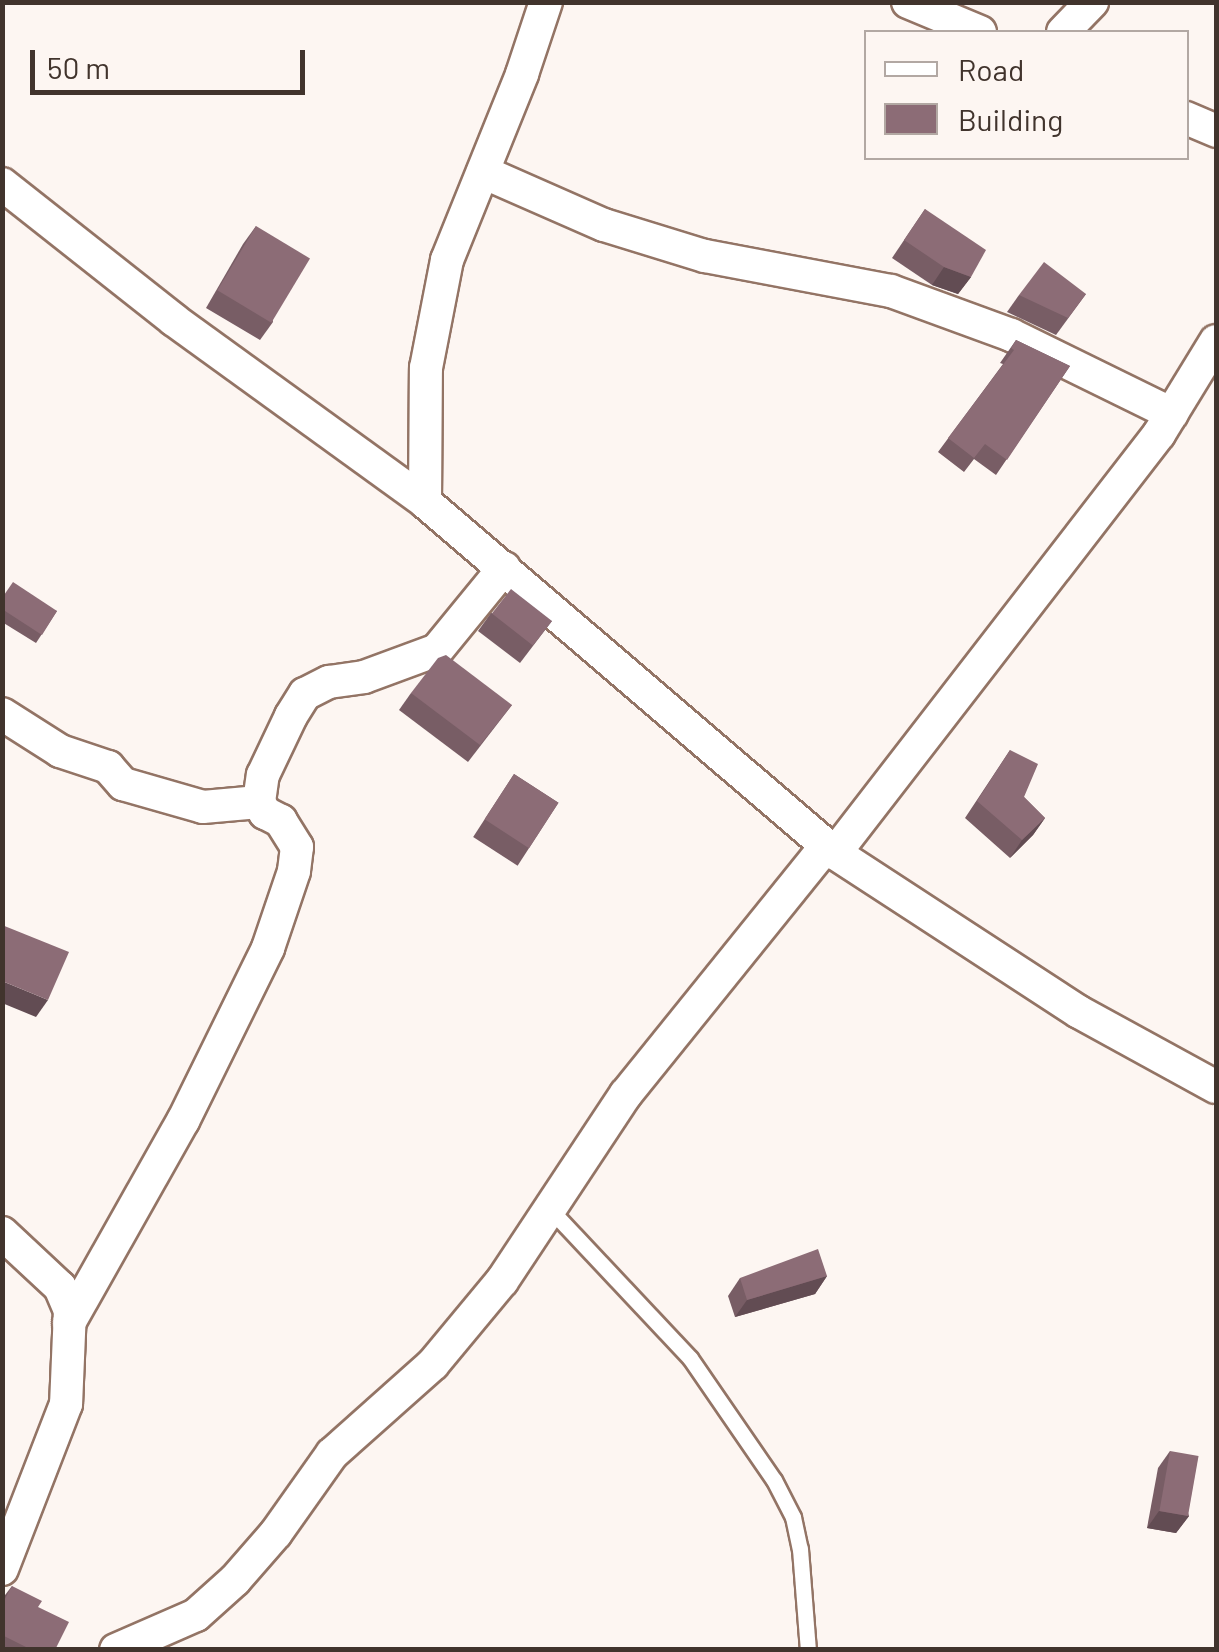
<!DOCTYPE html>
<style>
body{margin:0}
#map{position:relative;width:1219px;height:1652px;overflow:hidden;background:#fdf6f2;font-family:Barlow,sans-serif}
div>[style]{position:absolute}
.roads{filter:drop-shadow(2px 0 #937465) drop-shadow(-2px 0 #937465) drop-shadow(0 2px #937465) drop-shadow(0 -2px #937465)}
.service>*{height:15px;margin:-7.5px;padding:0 7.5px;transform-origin:7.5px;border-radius:7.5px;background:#fff}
.minor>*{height:32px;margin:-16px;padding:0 16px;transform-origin:16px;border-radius:16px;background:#fff}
.wall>*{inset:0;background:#785d65;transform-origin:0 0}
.shaded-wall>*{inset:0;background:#624c53}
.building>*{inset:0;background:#8c6c76;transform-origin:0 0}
span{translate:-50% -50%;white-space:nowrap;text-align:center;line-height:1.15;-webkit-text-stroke:10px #fdf6f2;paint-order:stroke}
.frame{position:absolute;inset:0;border:5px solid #41342d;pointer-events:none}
.legend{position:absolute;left:864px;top:30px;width:325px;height:130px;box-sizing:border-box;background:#fdf6f2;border:2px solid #b2a8a3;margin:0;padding:12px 18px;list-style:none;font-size:30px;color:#41342d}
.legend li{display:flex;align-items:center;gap:20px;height:50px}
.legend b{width:50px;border:2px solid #b2a8a3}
.scale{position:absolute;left:30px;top:50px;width:275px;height:45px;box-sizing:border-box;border:5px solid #41342d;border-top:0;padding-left:12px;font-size:30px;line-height:35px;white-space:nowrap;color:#41342d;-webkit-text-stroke:8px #fdf6f2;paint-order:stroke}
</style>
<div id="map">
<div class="roads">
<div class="service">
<i style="left:550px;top:1209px;width:204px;rotate:46.8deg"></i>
<i style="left:690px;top:1358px;width:148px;rotate:55.5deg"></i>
<i style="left:774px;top:1480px;width:42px;rotate:62.8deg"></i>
<i style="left:793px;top:1517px;width:33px;rotate:78deg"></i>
<i style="left:800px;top:1549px;width:101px;rotate:85.5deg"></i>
</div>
<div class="minor">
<i style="left:908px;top:2px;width:78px;rotate:22.6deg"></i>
<i style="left:1063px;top:32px;width:42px;rotate:-46deg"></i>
<i style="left:1186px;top:118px;width:33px;rotate:23deg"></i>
<i style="left:483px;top:172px;width:132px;rotate:23.7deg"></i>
<i style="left:604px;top:225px;width:106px;rotate:17.1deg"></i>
<i style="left:705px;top:256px;width:189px;rotate:10.7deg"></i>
<i style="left:891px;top:291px;width:128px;rotate:20.1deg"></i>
<i style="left:1011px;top:335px;width:179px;rotate:26.1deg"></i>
<i style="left:2px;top:184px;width:219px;rotate:38.3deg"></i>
<i style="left:174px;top:320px;width:310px;rotate:35.9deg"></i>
<i style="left:425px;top:502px;width:540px;rotate:40.57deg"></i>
<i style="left:835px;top:853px;width:291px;rotate:33.1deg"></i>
<i style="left:1079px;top:1012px;width:156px;rotate:28.7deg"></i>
<i style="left:425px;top:502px;width:134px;rotate:-89.6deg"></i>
<i style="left:426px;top:368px;width:110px;rotate:-79deg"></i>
<i style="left:447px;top:260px;width:201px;rotate:-68deg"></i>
<i style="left:522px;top:74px;width:76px;rotate:-71.6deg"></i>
<i style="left:2px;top:714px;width:69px;rotate:32.5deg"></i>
<i style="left:60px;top:751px;width:51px;rotate:18.4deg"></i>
<i style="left:108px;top:767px;width:23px;rotate:49deg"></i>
<i style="left:123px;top:784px;width:83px;rotate:16deg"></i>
<i style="left:203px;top:807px;width:56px;rotate:-5.1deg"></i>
<i style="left:835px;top:853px;width:530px;rotate:-52.29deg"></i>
<i style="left:1159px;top:434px;width:109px;rotate:-58.5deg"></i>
<i style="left:2px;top:1233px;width:79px;rotate:43deg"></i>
<i style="left:60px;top:1287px;width:25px;rotate:67deg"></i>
<i style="left:70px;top:1310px;width:94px;rotate:92.4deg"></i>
<i style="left:66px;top:1404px;width:177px;rotate:111.2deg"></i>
<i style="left:69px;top:1323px;width:232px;rotate:-60.6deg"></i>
<i style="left:183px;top:1121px;width:193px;rotate:-63.8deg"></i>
<i style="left:268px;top:948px;width:81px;rotate:-71.3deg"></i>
<i style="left:294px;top:871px;width:24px;rotate:-83deg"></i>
<i style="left:297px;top:847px;width:31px;rotate:-122deg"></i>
<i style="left:281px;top:821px;width:18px;rotate:-153deg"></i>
<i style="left:265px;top:813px;width:13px;rotate:-119deg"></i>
<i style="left:259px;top:802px;width:27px;rotate:-82deg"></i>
<i style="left:263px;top:775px;width:65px;rotate:-64.6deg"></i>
<i style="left:291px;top:716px;width:26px;rotate:-58deg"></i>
<i style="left:305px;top:694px;width:27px;rotate:-27deg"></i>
<i style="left:329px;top:682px;width:35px;rotate:-8deg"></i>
<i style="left:364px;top:677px;width:78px;rotate:-20.3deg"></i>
<i style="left:437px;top:650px;width:106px;rotate:-50.7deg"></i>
<i style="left:116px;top:1650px;width:87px;rotate:-23.6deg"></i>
<i style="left:196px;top:1615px;width:52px;rotate:-41.9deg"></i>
<i style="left:235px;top:1580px;width:62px;rotate:-48.9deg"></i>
<i style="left:276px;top:1533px;width:97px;rotate:-54.7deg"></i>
<i style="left:332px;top:1454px;width:135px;rotate:-41.7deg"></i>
<i style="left:433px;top:1364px;width:108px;rotate:-50.3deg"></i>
<i style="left:502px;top:1281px;width:224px;rotate:-56.5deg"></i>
<i style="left:626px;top:1094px;width:319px;rotate:-51.1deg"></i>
</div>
</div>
<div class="wall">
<i style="clip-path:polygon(925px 209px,971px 277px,958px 294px,932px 285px,892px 258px)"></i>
<i style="clip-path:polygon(256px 226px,273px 322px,260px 340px,206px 308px,243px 244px)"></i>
<i style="clip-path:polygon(1086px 294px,1056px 335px,1007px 312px,1019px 295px)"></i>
<i style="clip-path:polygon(1016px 340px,1070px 366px,996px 475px,974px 459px,964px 472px,938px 452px,1003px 364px,1000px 363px)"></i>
<i style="clip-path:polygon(2px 597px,57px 611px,36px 643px,2px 622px)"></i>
<i style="clip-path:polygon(491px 613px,552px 621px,520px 663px,478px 631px)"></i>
<i style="clip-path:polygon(411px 693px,512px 705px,468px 762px,399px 710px)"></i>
<i style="clip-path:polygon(1010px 750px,1024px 797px,1045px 818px,1033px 835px,1010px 858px,965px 818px)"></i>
<i style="left:514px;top:774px;width:53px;height:75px;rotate:33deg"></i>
<i style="clip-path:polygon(827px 1276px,815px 1294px,735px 1317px,728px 1296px,740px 1278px)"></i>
<i style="clip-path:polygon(1170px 1451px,1189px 1516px,1176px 1533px,1147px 1528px,1158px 1468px)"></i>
<i style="clip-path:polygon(12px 1586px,55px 1650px,2px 1650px,2px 1599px)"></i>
</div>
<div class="shaded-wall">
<i style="clip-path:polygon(944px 267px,971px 277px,958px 294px,932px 285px)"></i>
<i style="clip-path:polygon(1045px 818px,1033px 835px,1010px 858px,1022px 840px)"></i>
<i style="clip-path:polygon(2px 981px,48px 1000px,36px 1017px,2px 1003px)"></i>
<i style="clip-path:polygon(827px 1276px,815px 1294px,735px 1317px,747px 1300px)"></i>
<i style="clip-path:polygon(1159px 1511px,1189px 1516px,1176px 1533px,1147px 1528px)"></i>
</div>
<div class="building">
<i style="clip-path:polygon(925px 209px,986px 250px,971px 277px,944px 267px,904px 240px)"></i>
<i style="left:256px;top:226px;width:63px;height:75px;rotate:31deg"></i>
<i style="clip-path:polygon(1044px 262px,1086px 294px,1068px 318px,1019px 295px)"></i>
<i style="clip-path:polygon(1016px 340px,1070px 366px,1007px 460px,985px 444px,974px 458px,948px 438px,1014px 350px,1011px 348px)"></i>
<i style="clip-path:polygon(13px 582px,57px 611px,42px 635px,2px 609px,2px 598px)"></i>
<i style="left:511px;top:589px;width:52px;height:31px;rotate:38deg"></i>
<i style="clip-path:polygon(446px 655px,512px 705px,480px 745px,411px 693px,438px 658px)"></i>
<i style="clip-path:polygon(1010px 750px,1038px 764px,1024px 797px,1045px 818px,1022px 840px,977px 801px)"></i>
<i style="left:514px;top:774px;width:53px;height:54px;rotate:33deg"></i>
<i style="clip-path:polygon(2px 925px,69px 952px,48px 1000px,2px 981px)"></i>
<i style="clip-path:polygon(818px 1249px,827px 1276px,747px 1300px,740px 1278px)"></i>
<i style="left:1170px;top:1451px;width:29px;height:61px;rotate:10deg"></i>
<i style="clip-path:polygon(12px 1586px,42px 1601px,38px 1607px,69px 1622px,55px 1650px,32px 1650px,2px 1635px,2px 1604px)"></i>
</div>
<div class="frame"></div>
<ul class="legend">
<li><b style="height:12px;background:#fff"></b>Road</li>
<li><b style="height:28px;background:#8c6c76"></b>Building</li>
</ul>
<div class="scale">50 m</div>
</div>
